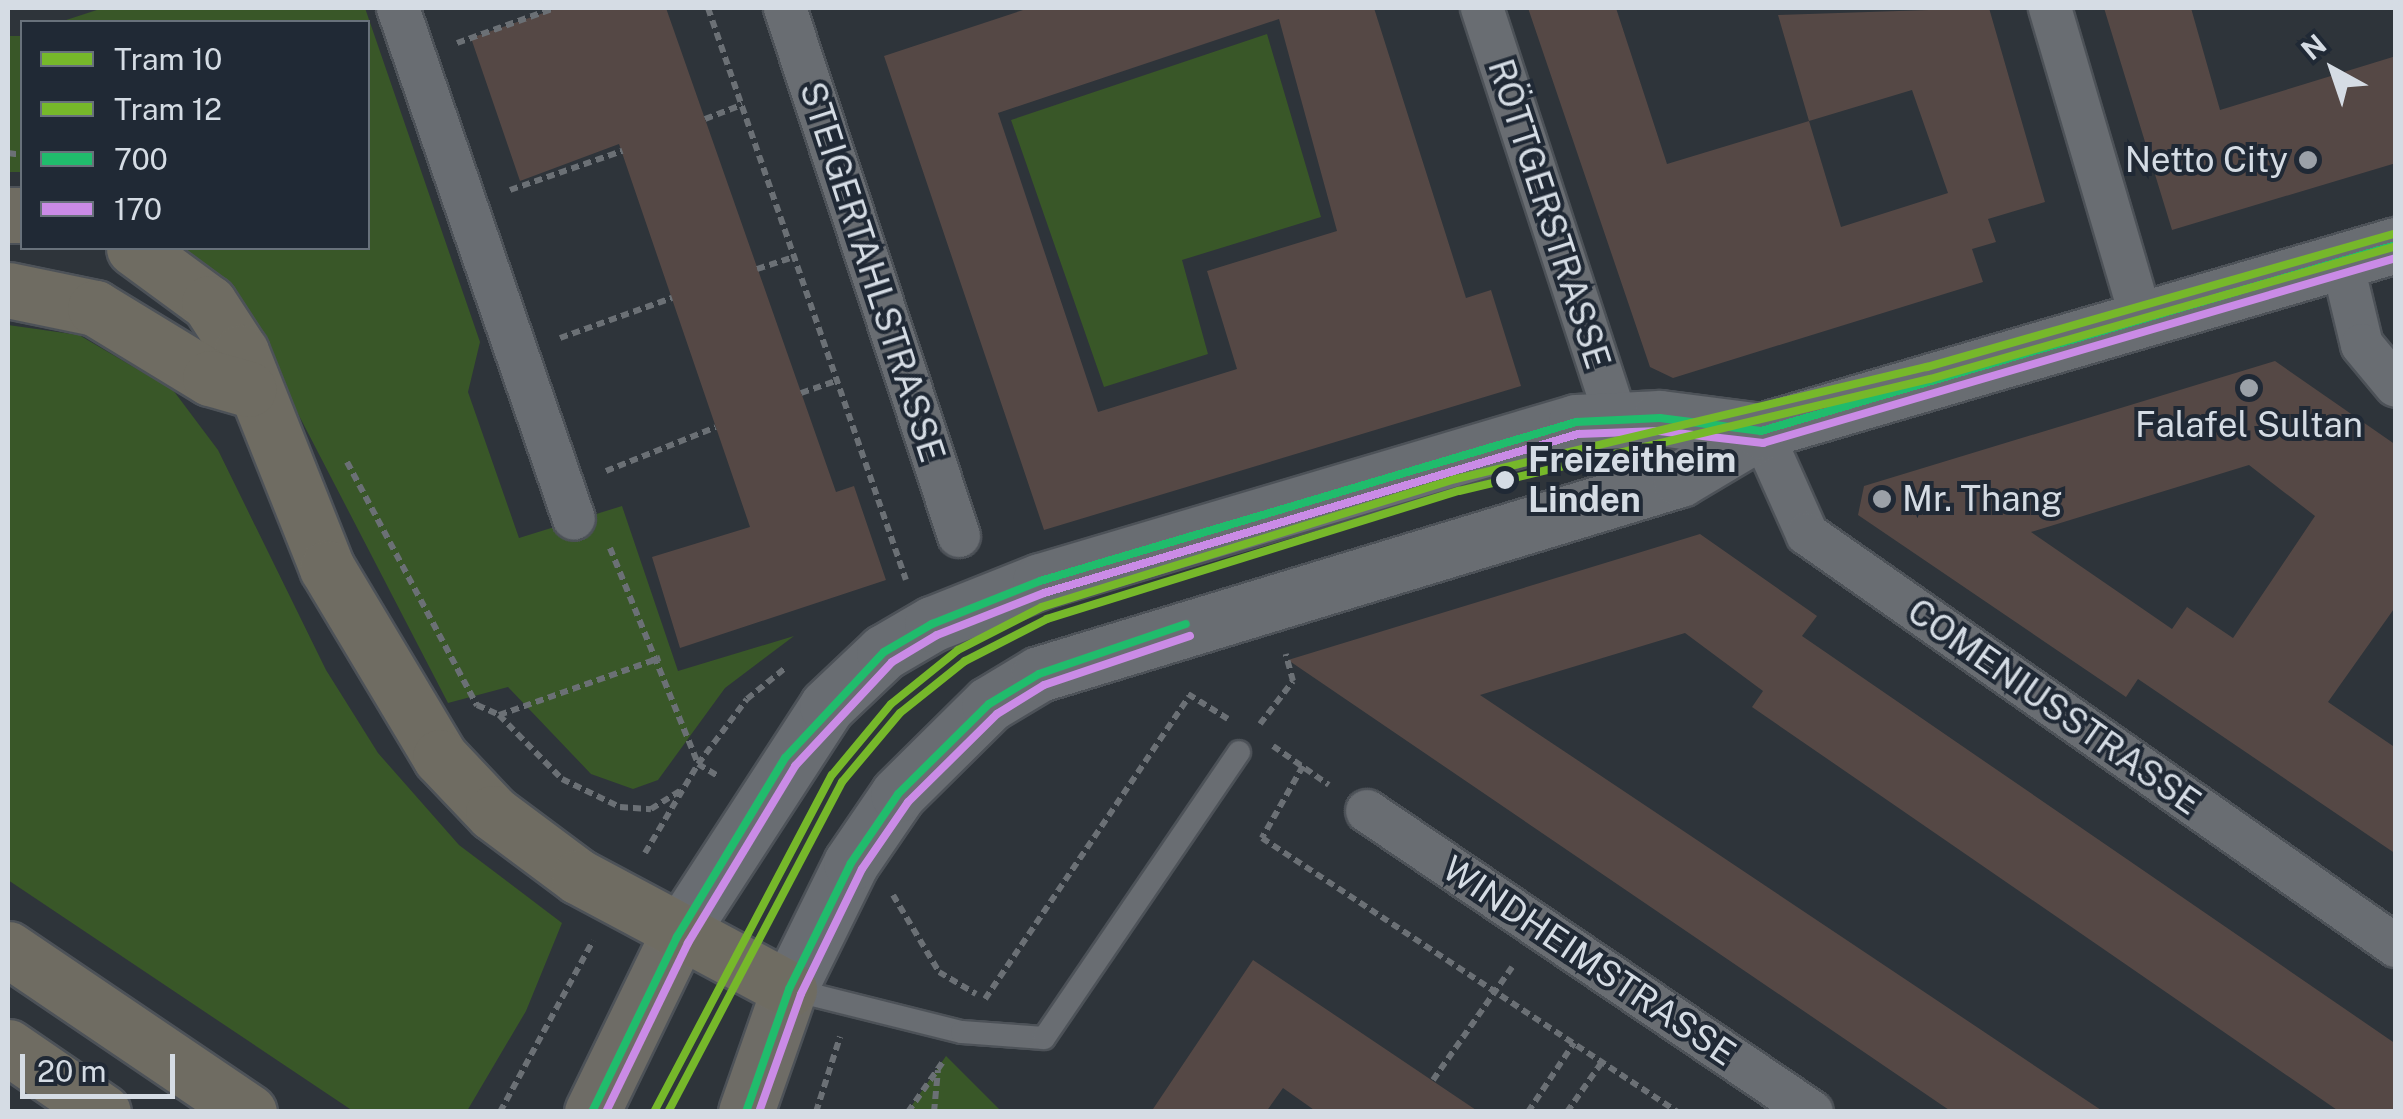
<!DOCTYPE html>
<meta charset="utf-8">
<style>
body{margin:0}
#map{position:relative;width:2403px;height:1119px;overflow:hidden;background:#2e343a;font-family:"Public Sans",sans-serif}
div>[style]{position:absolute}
.green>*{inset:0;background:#395728;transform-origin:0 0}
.building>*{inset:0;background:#554845}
.path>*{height:6px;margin-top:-3px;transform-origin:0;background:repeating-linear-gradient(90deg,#6b7075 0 8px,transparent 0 13px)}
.roads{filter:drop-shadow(2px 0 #4d5258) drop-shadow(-2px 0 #4d5258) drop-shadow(0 2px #4d5258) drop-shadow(0 -2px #4d5258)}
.service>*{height:22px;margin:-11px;padding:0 11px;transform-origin:11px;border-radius:11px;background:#696d72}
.minor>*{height:42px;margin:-21px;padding:0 21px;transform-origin:21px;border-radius:21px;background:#696d72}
.tertiary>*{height:55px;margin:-27.5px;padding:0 27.5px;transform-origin:27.5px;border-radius:27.5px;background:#696d72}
.primary>*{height:55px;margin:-27.5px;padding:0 27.5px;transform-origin:27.5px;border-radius:27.5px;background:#6e6c66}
.trunk>*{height:55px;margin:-27.5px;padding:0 27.5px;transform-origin:27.5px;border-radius:27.5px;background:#6f6c62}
.bus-1>*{height:8px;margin:-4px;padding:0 4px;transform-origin:4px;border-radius:4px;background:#20bc6c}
.bus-2>*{height:8px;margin:-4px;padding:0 4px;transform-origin:4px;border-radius:4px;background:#ca8be6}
.tram-1>*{height:8px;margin:-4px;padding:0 4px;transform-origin:4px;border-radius:4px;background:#76b82a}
.tram-2>*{height:8px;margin:-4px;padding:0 4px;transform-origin:4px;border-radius:4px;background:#76b82a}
.dots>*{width:28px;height:28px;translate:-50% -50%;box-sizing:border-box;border:5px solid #202935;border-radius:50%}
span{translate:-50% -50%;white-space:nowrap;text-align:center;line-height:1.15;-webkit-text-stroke:8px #202935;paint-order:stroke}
.poi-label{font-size:35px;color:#d5dce4}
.right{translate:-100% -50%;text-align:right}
.left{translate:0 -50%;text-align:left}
.street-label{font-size:35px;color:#d5dce4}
.stop-label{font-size:35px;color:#d5dce4;font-weight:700}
.frame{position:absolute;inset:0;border:10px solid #d5dce4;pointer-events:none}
.legend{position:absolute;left:20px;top:20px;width:350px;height:230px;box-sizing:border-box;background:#202935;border:2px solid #68717b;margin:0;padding:12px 18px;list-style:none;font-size:30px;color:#d5dce4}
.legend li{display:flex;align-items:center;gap:20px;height:50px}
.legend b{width:50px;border:2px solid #68717b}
.north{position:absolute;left:2283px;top:20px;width:100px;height:100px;-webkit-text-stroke:8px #202935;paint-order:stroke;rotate:320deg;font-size:28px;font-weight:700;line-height:40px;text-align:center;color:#d5dce4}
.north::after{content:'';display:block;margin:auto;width:35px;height:45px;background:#d5dce4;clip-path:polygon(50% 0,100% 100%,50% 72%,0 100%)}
.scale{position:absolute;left:20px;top:1054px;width:155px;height:45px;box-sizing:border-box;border:5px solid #d5dce4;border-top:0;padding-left:12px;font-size:30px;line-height:35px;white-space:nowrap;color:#d5dce4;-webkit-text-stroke:8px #202935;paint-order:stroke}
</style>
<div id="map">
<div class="green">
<i style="clip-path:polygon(103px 8px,365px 8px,480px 342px,468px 392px,519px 538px,622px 506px,678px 671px,794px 636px,725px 688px,658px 780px,633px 789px,591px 774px,508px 687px,448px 703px,265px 350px,186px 248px,368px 248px,368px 22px,60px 22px)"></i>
<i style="clip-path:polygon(1267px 34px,1321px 217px,1182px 260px,1208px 354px,1104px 387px,1011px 120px)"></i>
<i style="left:22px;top:36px;width:136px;height:15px;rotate:90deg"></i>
<i style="clip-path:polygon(8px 325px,79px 335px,173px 390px,218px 450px,326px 670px,378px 753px,459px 845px,562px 923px,526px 1011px,467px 1111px,353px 1111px,8px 880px)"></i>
<i style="clip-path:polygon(946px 1056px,1001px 1111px,908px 1111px)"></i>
</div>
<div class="building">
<i style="clip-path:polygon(558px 8px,666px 8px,836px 492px,854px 486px,886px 580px,680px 648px,652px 557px,750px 527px,619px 144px,520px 181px,471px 38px)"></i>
<i style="clip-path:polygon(evenodd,1029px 8px,1374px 8px,1466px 298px,1491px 290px,1521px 386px,1044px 530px,884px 56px,1029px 8px,1279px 19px,1337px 231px,1207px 271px,1237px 369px,1098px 412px,998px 113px,1279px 19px)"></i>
<i style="clip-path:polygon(evenodd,1528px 8px,1616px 8px,1667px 164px,1809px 121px,1778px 15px,1989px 8px,2045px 202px,1988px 219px,1996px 242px,1972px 249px,1983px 282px,1673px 378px,1650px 367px,1528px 8px,1912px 90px,1948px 193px,1841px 227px,1809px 121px,1912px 90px)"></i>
<i style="clip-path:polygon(2104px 8px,2191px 8px,2220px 110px,2396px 56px,2396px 163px,2172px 230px)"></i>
<i style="clip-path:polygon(evenodd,2275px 361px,2396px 445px,2396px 606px,2328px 702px,2396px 748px,2396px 854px,2138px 679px,2126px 697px,1858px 515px,1864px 486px,2275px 361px,2249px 465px,2315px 516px,2233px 638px,2187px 607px,2172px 629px,2031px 532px,2249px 465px)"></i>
<i style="clip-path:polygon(1700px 534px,1817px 616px,1802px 636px,2396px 1044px,2396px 1112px,2340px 1112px,1752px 707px,1763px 691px,1685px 633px,1480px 695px,2104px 1112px,1952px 1112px,1288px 660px)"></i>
<i style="clip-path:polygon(1253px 960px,1479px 1112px,1317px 1112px,1283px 1088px,1266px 1112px,1151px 1112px)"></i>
</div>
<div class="path">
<i style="left:708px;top:8px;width:605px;rotate:70.91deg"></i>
<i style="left:457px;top:43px;width:104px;rotate:-19.7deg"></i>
<i style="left:705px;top:119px;width:40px;rotate:-21deg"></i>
<i style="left:8px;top:153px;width:14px;rotate:8deg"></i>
<i style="left:510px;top:190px;width:119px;rotate:-19.2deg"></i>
<i style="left:757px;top:269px;width:39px;rotate:-18deg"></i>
<i style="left:560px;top:338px;width:119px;rotate:-19.7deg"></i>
<i style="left:801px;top:393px;width:37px;rotate:-19deg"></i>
<i style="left:347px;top:462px;width:276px;rotate:61.9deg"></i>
<i style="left:477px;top:705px;width:24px;rotate:24deg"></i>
<i style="left:499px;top:715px;width:90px;rotate:45.5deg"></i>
<i style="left:562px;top:779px;width:64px;rotate:25.8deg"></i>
<i style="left:620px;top:807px;width:31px;rotate:4deg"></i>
<i style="left:651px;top:809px;width:38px;rotate:-32deg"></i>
<i style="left:606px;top:471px;width:118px;rotate:-21.8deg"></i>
<i style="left:610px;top:548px;width:233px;rotate:67.8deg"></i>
<i style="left:698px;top:764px;width:23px;rotate:31deg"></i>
<i style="left:1188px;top:694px;width:47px;rotate:32deg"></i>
<i style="left:499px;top:715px;width:171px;rotate:-19.5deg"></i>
<i style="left:1260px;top:724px;width:54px;rotate:-52.5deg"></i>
<i style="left:1293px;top:681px;width:28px;rotate:-105deg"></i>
<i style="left:1273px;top:746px;width:68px;rotate:34.9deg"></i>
<i style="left:1303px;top:766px;width:83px;rotate:119.7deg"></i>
<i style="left:1262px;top:838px;width:497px;rotate:33.4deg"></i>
<i style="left:645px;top:853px;width:104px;rotate:-59.2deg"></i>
<i style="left:698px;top:764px;width:81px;rotate:-53deg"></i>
<i style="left:747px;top:699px;width:48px;rotate:-39deg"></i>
<i style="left:893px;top:895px;width:90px;rotate:59.1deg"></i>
<i style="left:939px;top:972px;width:43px;rotate:30.7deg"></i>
<i style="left:985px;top:999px;width:365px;rotate:-56deg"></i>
<i style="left:1433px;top:1080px;width:138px;rotate:-55deg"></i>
<i style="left:500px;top:1112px;width:195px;rotate:-61.5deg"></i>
<i style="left:816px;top:1112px;width:79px;rotate:-72.3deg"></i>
<i style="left:908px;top:1112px;width:60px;rotate:-55.2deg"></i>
<i style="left:934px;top:1112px;width:42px;rotate:-84.6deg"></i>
<i style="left:1528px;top:1112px;width:83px;rotate:-56.3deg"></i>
<i style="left:1567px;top:1112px;width:61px;rotate:-55deg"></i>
</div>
<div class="roads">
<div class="service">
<i style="left:789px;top:989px;width:178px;rotate:14deg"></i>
<i style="left:962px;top:1032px;width:82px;rotate:4.2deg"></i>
<i style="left:1044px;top:1038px;width:346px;rotate:-55.7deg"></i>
</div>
<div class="minor">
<i style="left:398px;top:8px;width:540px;rotate:71deg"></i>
<i style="left:785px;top:8px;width:556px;rotate:71.76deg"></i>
<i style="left:1482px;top:8px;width:434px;rotate:71.9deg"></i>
<i style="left:2050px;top:8px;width:326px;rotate:73.6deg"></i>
<i style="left:2342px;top:262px;width:85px;rotate:76.5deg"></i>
<i style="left:2362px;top:345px;width:53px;rotate:50.3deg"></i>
<i style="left:1761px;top:431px;width:113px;rotate:65.9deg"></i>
<i style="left:1807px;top:534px;width:719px;rotate:34.97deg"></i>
<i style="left:1367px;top:811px;width:537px;rotate:34.07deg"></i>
</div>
<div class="tertiary">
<i style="left:677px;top:937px;width:275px;rotate:-57deg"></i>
<i style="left:827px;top:706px;width:79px;rotate:-43.5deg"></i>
<i style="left:884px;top:652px;width:56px;rotate:-30.3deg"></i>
<i style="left:932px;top:624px;width:116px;rotate:-21.7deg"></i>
<i style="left:1040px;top:581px;width:559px;rotate:-16.52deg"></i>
<i style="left:1576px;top:422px;width:84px;rotate:-2.7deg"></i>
<i style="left:1660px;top:418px;width:102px;rotate:7.3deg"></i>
<i style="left:789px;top:989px;width:140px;rotate:-63.8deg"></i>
<i style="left:851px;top:863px;width:83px;rotate:-55.7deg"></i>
<i style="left:898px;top:794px;width:128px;rotate:-44.7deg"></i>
<i style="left:989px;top:704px;width:58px;rotate:-31deg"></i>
<i style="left:1039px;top:674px;width:670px;rotate:-16.92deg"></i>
<i style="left:1680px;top:479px;width:94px;rotate:-30.7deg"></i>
<i style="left:1761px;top:431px;width:662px;rotate:-16.33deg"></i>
</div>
<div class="primary">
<i style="left:592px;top:1112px;width:195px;rotate:-64.1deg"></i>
<i style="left:746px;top:1112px;width:130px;rotate:-70.7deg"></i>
</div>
<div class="trunk">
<i style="left:8px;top:215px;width:14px"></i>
<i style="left:134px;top:248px;width:93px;rotate:36.3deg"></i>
<i style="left:209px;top:303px;width:59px;rotate:56.9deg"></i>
<i style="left:241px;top:352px;width:232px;rotate:68.3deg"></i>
<i style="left:327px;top:568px;width:220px;rotate:59.1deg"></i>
<i style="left:440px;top:757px;width:77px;rotate:46.6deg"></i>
<i style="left:493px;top:813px;width:107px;rotate:36.7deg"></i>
<i style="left:579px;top:877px;width:238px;rotate:28.1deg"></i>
<i style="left:8px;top:290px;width:89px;rotate:11.7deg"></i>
<i style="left:95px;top:308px;width:135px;rotate:31.3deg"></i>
<i style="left:210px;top:378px;width:40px;rotate:16deg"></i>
<i style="left:8px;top:949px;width:291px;rotate:34.1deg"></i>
<i style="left:8px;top:1047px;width:115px;rotate:34.4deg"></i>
</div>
</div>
<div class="bus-1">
<i style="left:592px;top:1112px;width:195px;rotate:-64.1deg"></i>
<i style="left:677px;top:937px;width:209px;rotate:-58.9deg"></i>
<i style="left:785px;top:758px;width:145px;rotate:-47deg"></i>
<i style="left:884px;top:652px;width:56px;rotate:-30.3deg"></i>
<i style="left:932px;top:624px;width:116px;rotate:-21.7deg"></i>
<i style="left:1040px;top:581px;width:559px;rotate:-16.52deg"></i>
<i style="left:1576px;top:422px;width:84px;rotate:-2.7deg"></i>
<i style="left:1660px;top:418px;width:102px;rotate:7.3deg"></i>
<i style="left:1761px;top:431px;width:662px;rotate:-16.33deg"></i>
<i style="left:746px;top:1112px;width:130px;rotate:-70.7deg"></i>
<i style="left:789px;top:989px;width:140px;rotate:-63.8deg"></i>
<i style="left:851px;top:863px;width:83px;rotate:-55.7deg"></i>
<i style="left:898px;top:794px;width:128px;rotate:-44.7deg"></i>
<i style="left:989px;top:704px;width:58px;rotate:-31deg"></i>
<i style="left:1039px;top:674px;width:155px;rotate:-18.8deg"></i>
</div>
<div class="bus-2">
<i style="left:606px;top:1112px;width:188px;rotate:-64.1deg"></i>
<i style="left:688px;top:943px;width:207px;rotate:-58.8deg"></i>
<i style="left:795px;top:766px;width:142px;rotate:-47deg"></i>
<i style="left:892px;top:662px;width:52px;rotate:-31deg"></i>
<i style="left:937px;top:635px;width:115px;rotate:-21.4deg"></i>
<i style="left:1044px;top:593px;width:557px;rotate:-16.58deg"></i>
<i style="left:1578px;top:434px;width:81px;rotate:-2.1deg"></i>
<i style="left:1659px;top:431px;width:105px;rotate:6.6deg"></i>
<i style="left:1763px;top:443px;width:659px;rotate:-16.29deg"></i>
<i style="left:759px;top:1112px;width:125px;rotate:-70.4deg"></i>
<i style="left:801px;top:994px;width:139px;rotate:-64deg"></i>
<i style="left:862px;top:869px;width:81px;rotate:-55.5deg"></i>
<i style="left:908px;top:802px;width:125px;rotate:-44.7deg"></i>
<i style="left:997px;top:714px;width:55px;rotate:-31.7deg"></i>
<i style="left:1044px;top:685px;width:154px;rotate:-18.6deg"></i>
</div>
<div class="tram-1">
<i style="left:654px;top:1112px;width:381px;rotate:-62.2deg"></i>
<i style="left:832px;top:775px;width:92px;rotate:-50.3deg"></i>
<i style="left:891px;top:704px;width:86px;rotate:-38.9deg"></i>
<i style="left:958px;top:650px;width:94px;rotate:-27.1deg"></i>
<i style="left:1042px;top:607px;width:433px;rotate:-17.2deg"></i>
<i style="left:1456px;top:479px;width:484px;rotate:-13.4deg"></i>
<i style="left:1927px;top:367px;width:488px;rotate:-15.9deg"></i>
</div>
<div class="tram-2">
<i style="left:668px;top:1112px;width:373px;rotate:-62.2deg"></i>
<i style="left:842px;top:782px;width:90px;rotate:-50deg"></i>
<i style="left:900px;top:713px;width:83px;rotate:-38.7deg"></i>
<i style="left:965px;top:661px;width:92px;rotate:-27.1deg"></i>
<i style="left:1047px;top:619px;width:431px;rotate:-17.3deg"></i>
<i style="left:1459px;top:491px;width:484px;rotate:-13.4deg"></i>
<i style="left:1930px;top:379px;width:485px;rotate:-15.9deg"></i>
</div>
<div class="dots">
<i style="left:2308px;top:160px;background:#9ba1a8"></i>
<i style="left:2249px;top:388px;background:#9ba1a8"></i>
<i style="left:1505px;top:480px;background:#d5dce4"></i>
<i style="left:1882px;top:499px;background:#9ba1a8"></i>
</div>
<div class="poi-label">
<span class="right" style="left:2288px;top:160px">Netto City</span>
<span style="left:2249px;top:425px">Falafel Sultan</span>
<span class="left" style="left:1902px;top:499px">Mr. Thang</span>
</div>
<div class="street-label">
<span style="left:1549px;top:214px;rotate:72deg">RÖTTGERSTRASSE</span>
<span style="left:872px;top:272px;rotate:72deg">STEIGERTAHLSTRASSE</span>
<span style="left:2054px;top:707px;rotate:35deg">COMENIUSSTRASSE</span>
<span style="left:1589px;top:961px;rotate:34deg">WINDHEIMSTRASSE</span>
</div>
<div class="stop-label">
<span class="left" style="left:1528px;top:480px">Freizeitheim<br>Linden</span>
</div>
<div class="frame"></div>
<ul class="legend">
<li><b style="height:12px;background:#76b82a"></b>Tram 10</li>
<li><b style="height:12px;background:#76b82a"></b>Tram 12</li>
<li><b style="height:12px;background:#20bc6c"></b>700</li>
<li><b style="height:12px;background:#ca8be6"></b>170</li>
</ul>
<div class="north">N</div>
<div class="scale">20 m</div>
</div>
